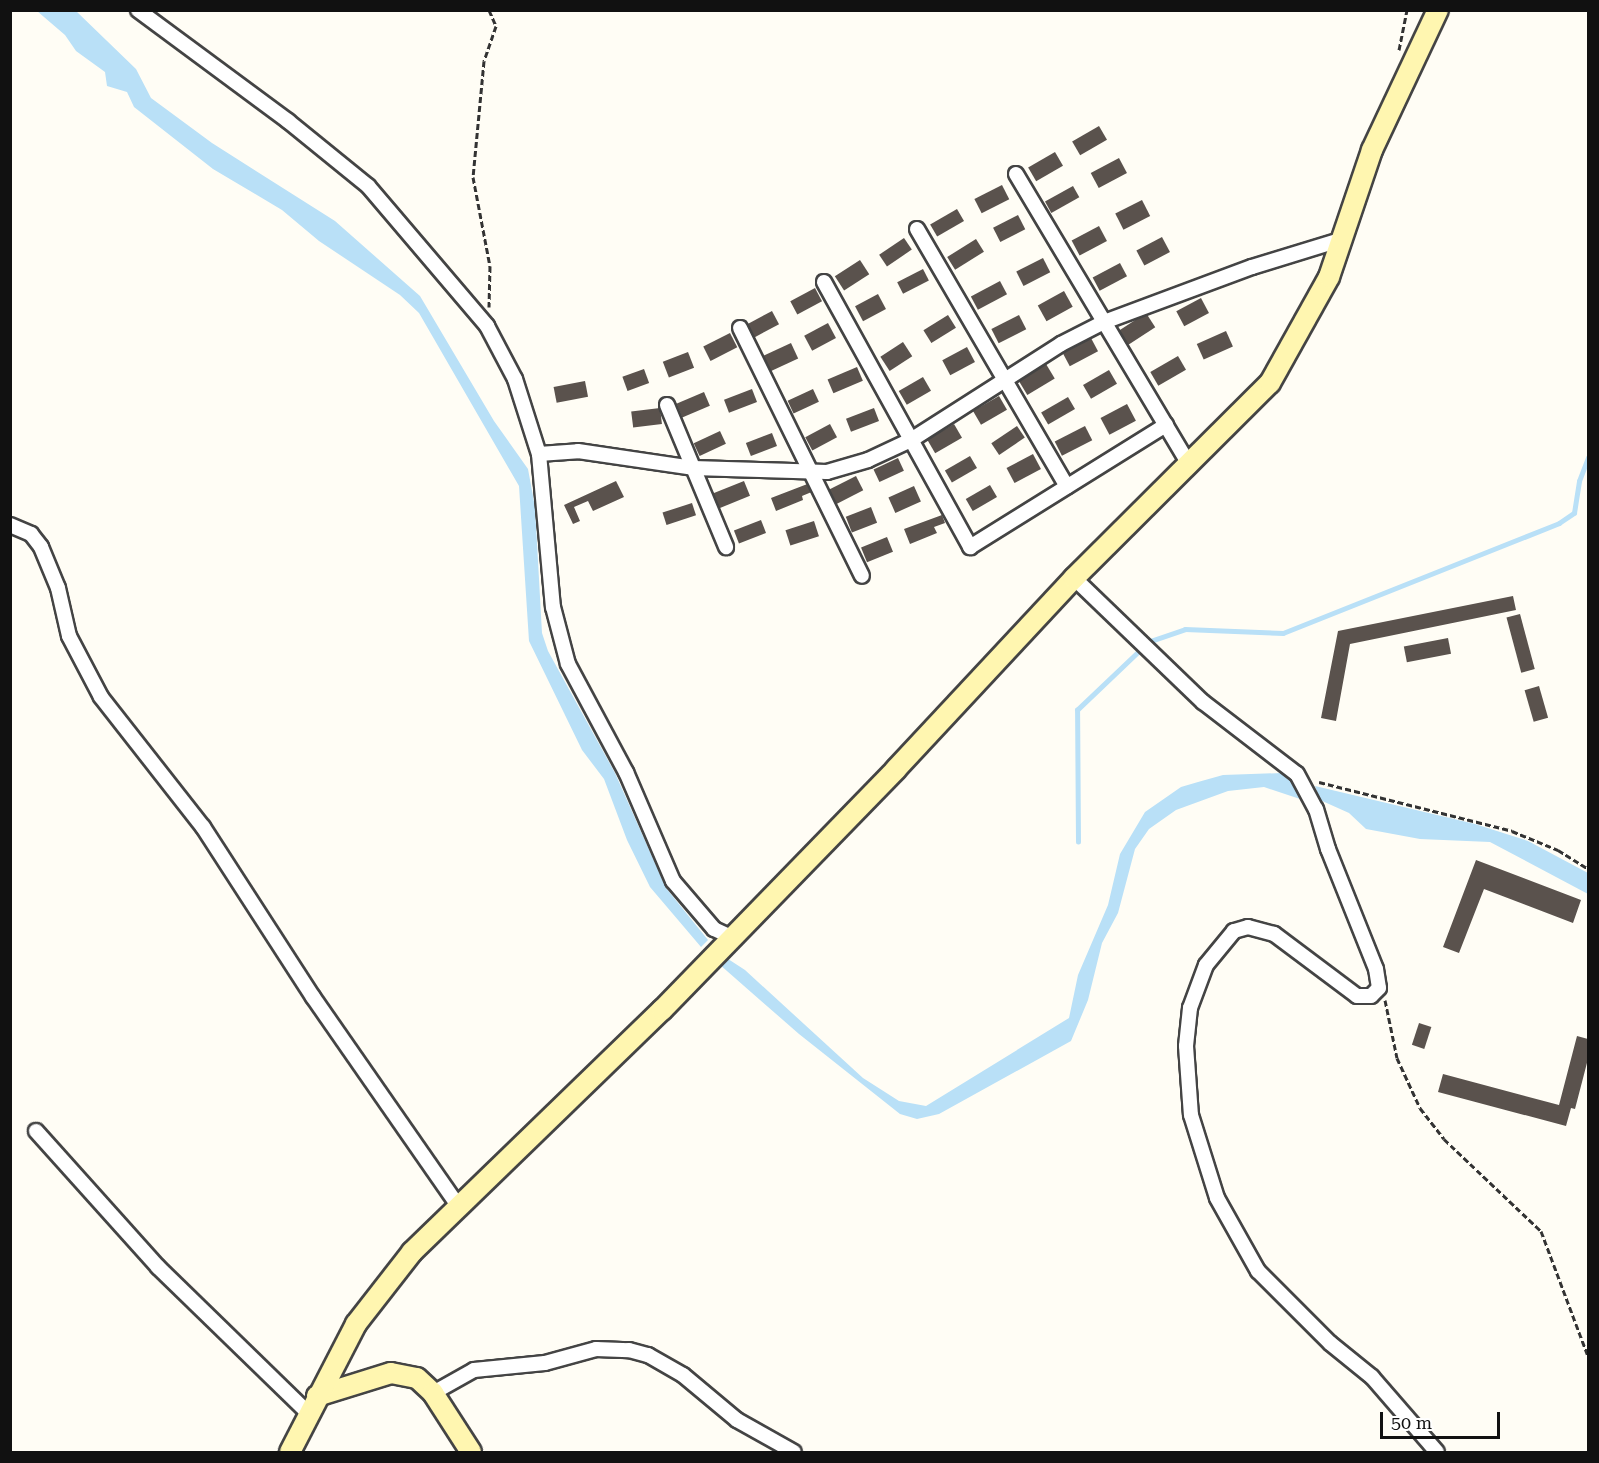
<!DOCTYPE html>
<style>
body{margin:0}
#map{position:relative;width:1599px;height:1463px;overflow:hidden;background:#fffdf5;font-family:"Roboto Serif",serif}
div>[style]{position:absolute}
.water>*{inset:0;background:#b9e0f7}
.stream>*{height:4.5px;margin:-2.25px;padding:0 2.25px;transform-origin:2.25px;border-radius:2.25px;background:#b9e0f7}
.building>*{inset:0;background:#5a524d;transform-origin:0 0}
.path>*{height:3px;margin-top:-1.5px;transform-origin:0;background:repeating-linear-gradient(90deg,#333 0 6px,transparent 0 9px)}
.roads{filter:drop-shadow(2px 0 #444) drop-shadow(-2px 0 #444) drop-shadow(0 2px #444) drop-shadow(0 -2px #444)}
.street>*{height:14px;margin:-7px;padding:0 7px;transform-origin:7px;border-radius:7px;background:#fff}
.secondary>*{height:20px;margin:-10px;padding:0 10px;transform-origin:10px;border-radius:10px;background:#fff6b0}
span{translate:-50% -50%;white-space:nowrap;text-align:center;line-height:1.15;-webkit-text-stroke:6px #fff;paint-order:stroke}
.frame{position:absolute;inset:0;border:12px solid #111;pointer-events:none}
.scale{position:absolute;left:1380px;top:1412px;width:120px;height:27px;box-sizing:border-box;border:3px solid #111;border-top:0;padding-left:8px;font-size:18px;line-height:21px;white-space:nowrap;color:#111;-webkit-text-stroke:4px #fff;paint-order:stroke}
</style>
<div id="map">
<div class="water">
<i style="clip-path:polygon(37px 11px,76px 11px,136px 69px,151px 98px,212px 143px,335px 221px,420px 296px,494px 421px,528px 469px,535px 507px,542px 633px,548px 651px,615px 773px,666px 888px,708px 940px,701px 947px,650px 887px,627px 840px,604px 779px,582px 750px,529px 641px,519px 486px,419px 313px,400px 295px,319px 241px,282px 210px,213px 169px,134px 107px,127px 92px,107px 86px,105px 72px,76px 51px,65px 35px)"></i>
<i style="clip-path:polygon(1283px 773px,1297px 784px,1300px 799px,1264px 787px,1228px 791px,1176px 810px,1149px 829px,1135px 849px,1118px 913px,1102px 943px,1088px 1000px,1071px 1041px,939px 1114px,917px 1119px,900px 1114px,799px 1034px,719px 964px,725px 957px,745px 970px,863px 1078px,899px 1101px,926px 1106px,1069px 1018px,1078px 975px,1108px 905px,1120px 854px,1145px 812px,1181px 787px,1198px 782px,1223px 775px)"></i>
<i style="clip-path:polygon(1315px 786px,1475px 824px,1528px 841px,1588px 873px,1588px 894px,1490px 842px,1420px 839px,1366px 829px,1349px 813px,1320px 800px)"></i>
</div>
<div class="stream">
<i style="left:1148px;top:642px;width:39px;rotate:-19deg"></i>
<i style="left:1185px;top:629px;width:98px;rotate:2.3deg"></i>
<i style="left:1283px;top:633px;width:297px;rotate:-21.7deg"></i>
<i style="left:1559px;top:523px;width:18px;rotate:-34deg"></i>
<i style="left:1574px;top:513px;width:32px;rotate:-81deg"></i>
<i style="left:1579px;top:481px;width:25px;rotate:-69deg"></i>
<i style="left:1078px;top:842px;width:132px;rotate:-90.4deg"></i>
<i style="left:1077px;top:710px;width:86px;rotate:-43.6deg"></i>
</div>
<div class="building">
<i style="left:1099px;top:126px;width:16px;height:31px;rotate:60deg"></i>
<i style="left:1055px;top:152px;width:16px;height:31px;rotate:60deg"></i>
<i style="left:1119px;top:158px;width:17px;height:32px;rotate:62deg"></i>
<i style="left:1002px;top:185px;width:16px;height:31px;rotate:63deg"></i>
<i style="left:1073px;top:186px;width:13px;height:32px;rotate:61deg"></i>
<i style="left:1142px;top:200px;width:18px;height:30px;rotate:63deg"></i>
<i style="left:957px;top:209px;width:14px;height:31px;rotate:60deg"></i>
<i style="left:1018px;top:215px;width:16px;height:28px;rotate:63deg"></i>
<i style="left:1099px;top:226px;width:17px;height:31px;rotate:62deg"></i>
<i style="left:1162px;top:237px;width:17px;height:29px;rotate:62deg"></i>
<i style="left:904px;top:238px;width:14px;height:30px;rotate:56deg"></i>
<i style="left:976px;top:239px;width:15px;height:34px;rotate:58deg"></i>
<i style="left:1043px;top:258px;width:16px;height:30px;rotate:63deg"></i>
<i style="left:860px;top:260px;width:17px;height:30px;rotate:57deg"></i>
<i style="left:1120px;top:263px;width:15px;height:31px;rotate:62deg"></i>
<i style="left:923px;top:269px;width:13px;height:29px;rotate:63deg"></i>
<i style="left:1000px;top:281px;width:15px;height:33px;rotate:62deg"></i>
<i style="left:815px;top:288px;width:15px;height:28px;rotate:62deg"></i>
<i style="left:1064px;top:291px;width:18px;height:30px;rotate:61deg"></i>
<i style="left:878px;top:294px;width:17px;height:26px;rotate:62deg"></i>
<i style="left:1201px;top:298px;width:17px;height:28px;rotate:62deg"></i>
<i style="left:772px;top:311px;width:15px;height:28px;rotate:62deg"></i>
<i style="left:1146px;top:313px;width:17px;height:32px;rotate:57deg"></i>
<i style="left:948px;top:315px;width:15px;height:29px;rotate:58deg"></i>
<i style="left:1019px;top:315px;width:16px;height:31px;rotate:63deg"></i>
<i style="left:828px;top:323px;width:17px;height:27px;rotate:62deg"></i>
<i style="left:1226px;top:331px;width:17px;height:32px;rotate:66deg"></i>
<i style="left:730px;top:333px;width:16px;height:30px;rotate:63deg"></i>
<i style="left:1091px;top:338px;width:15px;height:32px;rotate:62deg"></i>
<i style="left:903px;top:342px;width:17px;height:27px;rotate:57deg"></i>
<i style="left:791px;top:343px;width:17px;height:31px;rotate:65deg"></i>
<i style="left:967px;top:347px;width:17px;height:28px;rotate:62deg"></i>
<i style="left:688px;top:352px;width:17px;height:27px;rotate:69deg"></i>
<i style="left:1178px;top:356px;width:16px;height:32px;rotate:60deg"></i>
<i style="left:1046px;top:364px;width:17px;height:32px;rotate:59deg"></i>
<i style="left:857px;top:367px;width:15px;height:32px;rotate:67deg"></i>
<i style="left:644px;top:369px;width:15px;height:23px;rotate:70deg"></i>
<i style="left:1109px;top:370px;width:16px;height:30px;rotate:60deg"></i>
<i style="left:923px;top:377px;width:16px;height:28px;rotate:60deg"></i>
<i style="left:585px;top:381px;width:16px;height:32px;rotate:79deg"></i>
<i style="left:752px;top:389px;width:14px;height:30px;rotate:69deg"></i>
<i style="left:813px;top:389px;width:14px;height:28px;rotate:65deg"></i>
<i style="left:704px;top:392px;width:15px;height:30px;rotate:67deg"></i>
<i style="left:999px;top:396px;width:16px;height:30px;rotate:60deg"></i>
<i style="left:1068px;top:397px;width:14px;height:31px;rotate:60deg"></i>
<i style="left:1127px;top:404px;width:19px;height:30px;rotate:62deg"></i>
<i style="left:660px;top:408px;width:16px;height:29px;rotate:83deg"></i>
<i style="left:874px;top:408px;width:14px;height:30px;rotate:69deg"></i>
<i style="left:830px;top:424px;width:15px;height:28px;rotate:62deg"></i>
<i style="left:954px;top:424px;width:16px;height:31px;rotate:60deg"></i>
<i style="left:1017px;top:426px;width:14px;height:31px;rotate:56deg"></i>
<i style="left:1085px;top:426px;width:16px;height:34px;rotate:63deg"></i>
<i style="left:720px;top:431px;width:14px;height:29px;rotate:65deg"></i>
<i style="left:772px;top:433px;width:14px;height:28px;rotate:69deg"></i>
<i style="left:1033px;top:454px;width:17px;height:30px;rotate:62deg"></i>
<i style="left:970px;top:456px;width:14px;height:29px;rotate:60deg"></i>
<i style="left:898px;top:458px;width:14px;height:27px;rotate:65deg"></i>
<i style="left:856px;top:476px;width:16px;height:30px;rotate:63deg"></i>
<i style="clip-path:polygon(616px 481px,624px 497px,593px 511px,588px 501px,574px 507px,580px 521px,573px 524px,564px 505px)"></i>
<i style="left:744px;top:481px;width:16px;height:33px;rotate:68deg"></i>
<i style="clip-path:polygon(810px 483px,814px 491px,802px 496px,803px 500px,776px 511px,771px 498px)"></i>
<i style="left:990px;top:485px;width:14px;height:28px;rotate:60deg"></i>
<i style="left:914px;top:486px;width:17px;height:28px;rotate:66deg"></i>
<i style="left:692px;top:503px;width:13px;height:31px;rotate:72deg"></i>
<i style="left:871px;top:507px;width:17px;height:27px;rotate:69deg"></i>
<i style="clip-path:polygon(942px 515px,945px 523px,934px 527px,937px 533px,910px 544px,904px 529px)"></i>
<i style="left:761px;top:520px;width:14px;height:29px;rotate:69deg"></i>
<i style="left:814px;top:521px;width:16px;height:30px;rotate:72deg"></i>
<i style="left:887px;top:537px;width:16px;height:28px;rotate:68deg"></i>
<i style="clip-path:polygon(1513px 596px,1516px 610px,1350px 644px,1336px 721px,1321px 718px,1338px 631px)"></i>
<i style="left:1520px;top:614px;width:57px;height:14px;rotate:75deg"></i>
<i style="left:1448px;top:638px;width:16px;height:45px;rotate:79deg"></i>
<i style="left:1539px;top:686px;width:33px;height:15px;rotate:74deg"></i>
<i style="clip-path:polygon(1476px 860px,1581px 900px,1573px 923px,1484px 889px,1459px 953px,1443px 947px)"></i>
<i style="left:1419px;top:1023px;width:13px;height:23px;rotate:18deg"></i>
<i style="clip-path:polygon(1577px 1036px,1588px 1039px,1588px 1059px,1575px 1109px,1571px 1108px,1566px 1126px,1438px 1092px,1443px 1074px,1559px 1105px)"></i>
</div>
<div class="path">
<i style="left:489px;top:10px;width:17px;rotate:66deg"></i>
<i style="left:496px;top:26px;width:37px;rotate:109deg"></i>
<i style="left:484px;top:61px;width:117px;rotate:95.4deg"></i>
<i style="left:473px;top:177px;width:91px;rotate:79.2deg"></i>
<i style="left:490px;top:266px;width:41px;rotate:91.4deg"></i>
<i style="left:1399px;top:50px;width:41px;rotate:-78.7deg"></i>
<i style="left:1319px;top:782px;width:199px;rotate:14.2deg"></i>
<i style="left:1512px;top:831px;width:50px;rotate:22.4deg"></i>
<i style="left:1558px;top:850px;width:36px;rotate:32deg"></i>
<i style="left:1385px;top:1000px;width:59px;rotate:78.3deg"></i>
<i style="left:1397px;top:1058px;width:55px;rotate:65.3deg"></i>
<i style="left:1420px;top:1108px;width:39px;rotate:52deg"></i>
<i style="left:1444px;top:1139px;width:134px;rotate:43.5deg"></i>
<i style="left:1541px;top:1231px;width:134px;rotate:69.4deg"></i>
</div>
<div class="roads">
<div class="street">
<i style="left:138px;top:10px;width:187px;rotate:36.5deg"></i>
<i style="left:288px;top:121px;width:103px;rotate:39.1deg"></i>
<i style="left:368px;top:186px;width:184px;rotate:49.6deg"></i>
<i style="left:487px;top:326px;width:60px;rotate:62.2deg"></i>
<i style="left:515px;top:379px;width:79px;rotate:72.3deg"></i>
<i style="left:539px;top:454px;width:154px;rotate:84.8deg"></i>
<i style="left:553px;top:607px;width:59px;rotate:75.3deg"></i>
<i style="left:568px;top:664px;width:123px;rotate:61.8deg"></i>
<i style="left:626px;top:772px;width:119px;rotate:66.7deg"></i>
<i style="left:673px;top:881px;width:63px;rotate:49.5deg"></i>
<i style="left:714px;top:929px;width:19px;rotate:25deg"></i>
<i style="left:1016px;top:174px;width:340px;rotate:59.2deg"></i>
<i style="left:917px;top:229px;width:298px;rotate:59.8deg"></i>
<i style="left:824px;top:282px;width:303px;rotate:61.1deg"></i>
<i style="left:970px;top:547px;width:231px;rotate:-31.9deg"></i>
<i style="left:740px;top:328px;width:276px;rotate:63.8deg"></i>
<i style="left:667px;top:405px;width:154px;rotate:67.4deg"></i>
<i style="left:539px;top:454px;width:39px;rotate:-4deg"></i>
<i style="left:578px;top:451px;width:116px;rotate:8.4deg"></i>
<i style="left:693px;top:468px;width:134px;rotate:1.7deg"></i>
<i style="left:827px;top:472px;width:43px;rotate:-16.3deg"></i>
<i style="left:868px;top:460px;width:47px;rotate:-24.9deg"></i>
<i style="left:911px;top:440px;width:178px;rotate:-32.6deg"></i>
<i style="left:1061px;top:344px;width:48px;rotate:-27.1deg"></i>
<i style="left:1104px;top:322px;width:158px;rotate:-20.4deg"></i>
<i style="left:1252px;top:267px;width:95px;rotate:-17.1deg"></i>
<i style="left:10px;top:525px;width:23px;rotate:23deg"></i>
<i style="left:31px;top:534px;width:16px;rotate:52deg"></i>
<i style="left:41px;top:547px;width:44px;rotate:67.5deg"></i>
<i style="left:58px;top:588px;width:49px;rotate:77.1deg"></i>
<i style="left:69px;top:636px;width:69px;rotate:62.3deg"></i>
<i style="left:101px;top:697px;width:165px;rotate:51.9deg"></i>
<i style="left:203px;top:827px;width:202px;rotate:57.1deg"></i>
<i style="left:313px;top:997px;width:254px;rotate:55.2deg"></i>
<i style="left:1074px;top:578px;width:179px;rotate:43.9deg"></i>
<i style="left:1203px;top:702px;width:118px;rotate:37.5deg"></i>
<i style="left:1297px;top:774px;width:40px;rotate:62deg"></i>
<i style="left:1316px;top:809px;width:42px;rotate:73.3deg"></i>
<i style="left:1328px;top:849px;width:129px;rotate:68.2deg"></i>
<i style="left:1376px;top:969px;width:19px;rotate:81deg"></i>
<i style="left:1379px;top:988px;width:11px;rotate:135deg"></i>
<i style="left:1371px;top:996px;width:14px;rotate:180deg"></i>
<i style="left:1357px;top:996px;width:104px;rotate:-143.2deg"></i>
<i style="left:1274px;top:934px;width:27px;rotate:-165deg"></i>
<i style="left:1248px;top:927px;width:15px;rotate:164deg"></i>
<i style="left:1234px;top:931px;width:44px;rotate:129.5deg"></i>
<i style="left:1206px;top:965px;width:46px;rotate:110.4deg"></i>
<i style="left:1190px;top:1008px;width:38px;rotate:96deg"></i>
<i style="left:1186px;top:1046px;width:69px;rotate:85.9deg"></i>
<i style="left:1191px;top:1115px;width:87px;rotate:72.6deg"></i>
<i style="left:1217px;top:1198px;width:84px;rotate:60.7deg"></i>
<i style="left:1258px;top:1271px;width:102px;rotate:45deg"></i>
<i style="left:1330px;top:1343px;width:54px;rotate:39deg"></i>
<i style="left:1372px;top:1377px;width:99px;rotate:49.1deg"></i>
<i style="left:36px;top:1131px;width:183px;rotate:48.1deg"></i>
<i style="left:158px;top:1267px;width:211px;rotate:44.2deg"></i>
<i style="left:433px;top:1393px;width:47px;rotate:-29.3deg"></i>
<i style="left:474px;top:1370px;width:71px;rotate:-5.6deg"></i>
<i style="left:545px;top:1363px;width:53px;rotate:-15.4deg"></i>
<i style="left:596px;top:1349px;width:33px;rotate:2deg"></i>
<i style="left:629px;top:1350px;width:20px;rotate:15deg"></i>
<i style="left:648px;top:1355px;width:40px;rotate:29.7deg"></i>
<i style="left:683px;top:1375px;width:70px;rotate:39.8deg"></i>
<i style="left:737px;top:1420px;width:65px;rotate:29.3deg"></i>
</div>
<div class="secondary">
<i style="left:317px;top:1396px;width:77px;rotate:-17.3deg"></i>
<i style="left:391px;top:1373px;width:26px;rotate:11deg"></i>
<i style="left:417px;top:1378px;width:22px;rotate:43deg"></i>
<i style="left:433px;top:1393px;width:70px;rotate:57.2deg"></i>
<i style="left:290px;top:1452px;width:144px;rotate:-62.7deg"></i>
<i style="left:356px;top:1324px;width:91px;rotate:-52.1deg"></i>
<i style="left:412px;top:1252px;width:348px;rotate:-44.1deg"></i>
<i style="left:662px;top:1010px;width:336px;rotate:-45.8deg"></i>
<i style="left:896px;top:769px;width:261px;rotate:-47deg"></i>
<i style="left:1074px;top:578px;width:276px;rotate:-44.9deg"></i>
<i style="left:1270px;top:383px;width:121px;rotate:-60.9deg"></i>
<i style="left:1329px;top:277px;width:134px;rotate:-71.3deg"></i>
<i style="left:1372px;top:150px;width:155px;rotate:-64.8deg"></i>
</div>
</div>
<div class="frame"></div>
<div class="scale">50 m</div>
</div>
